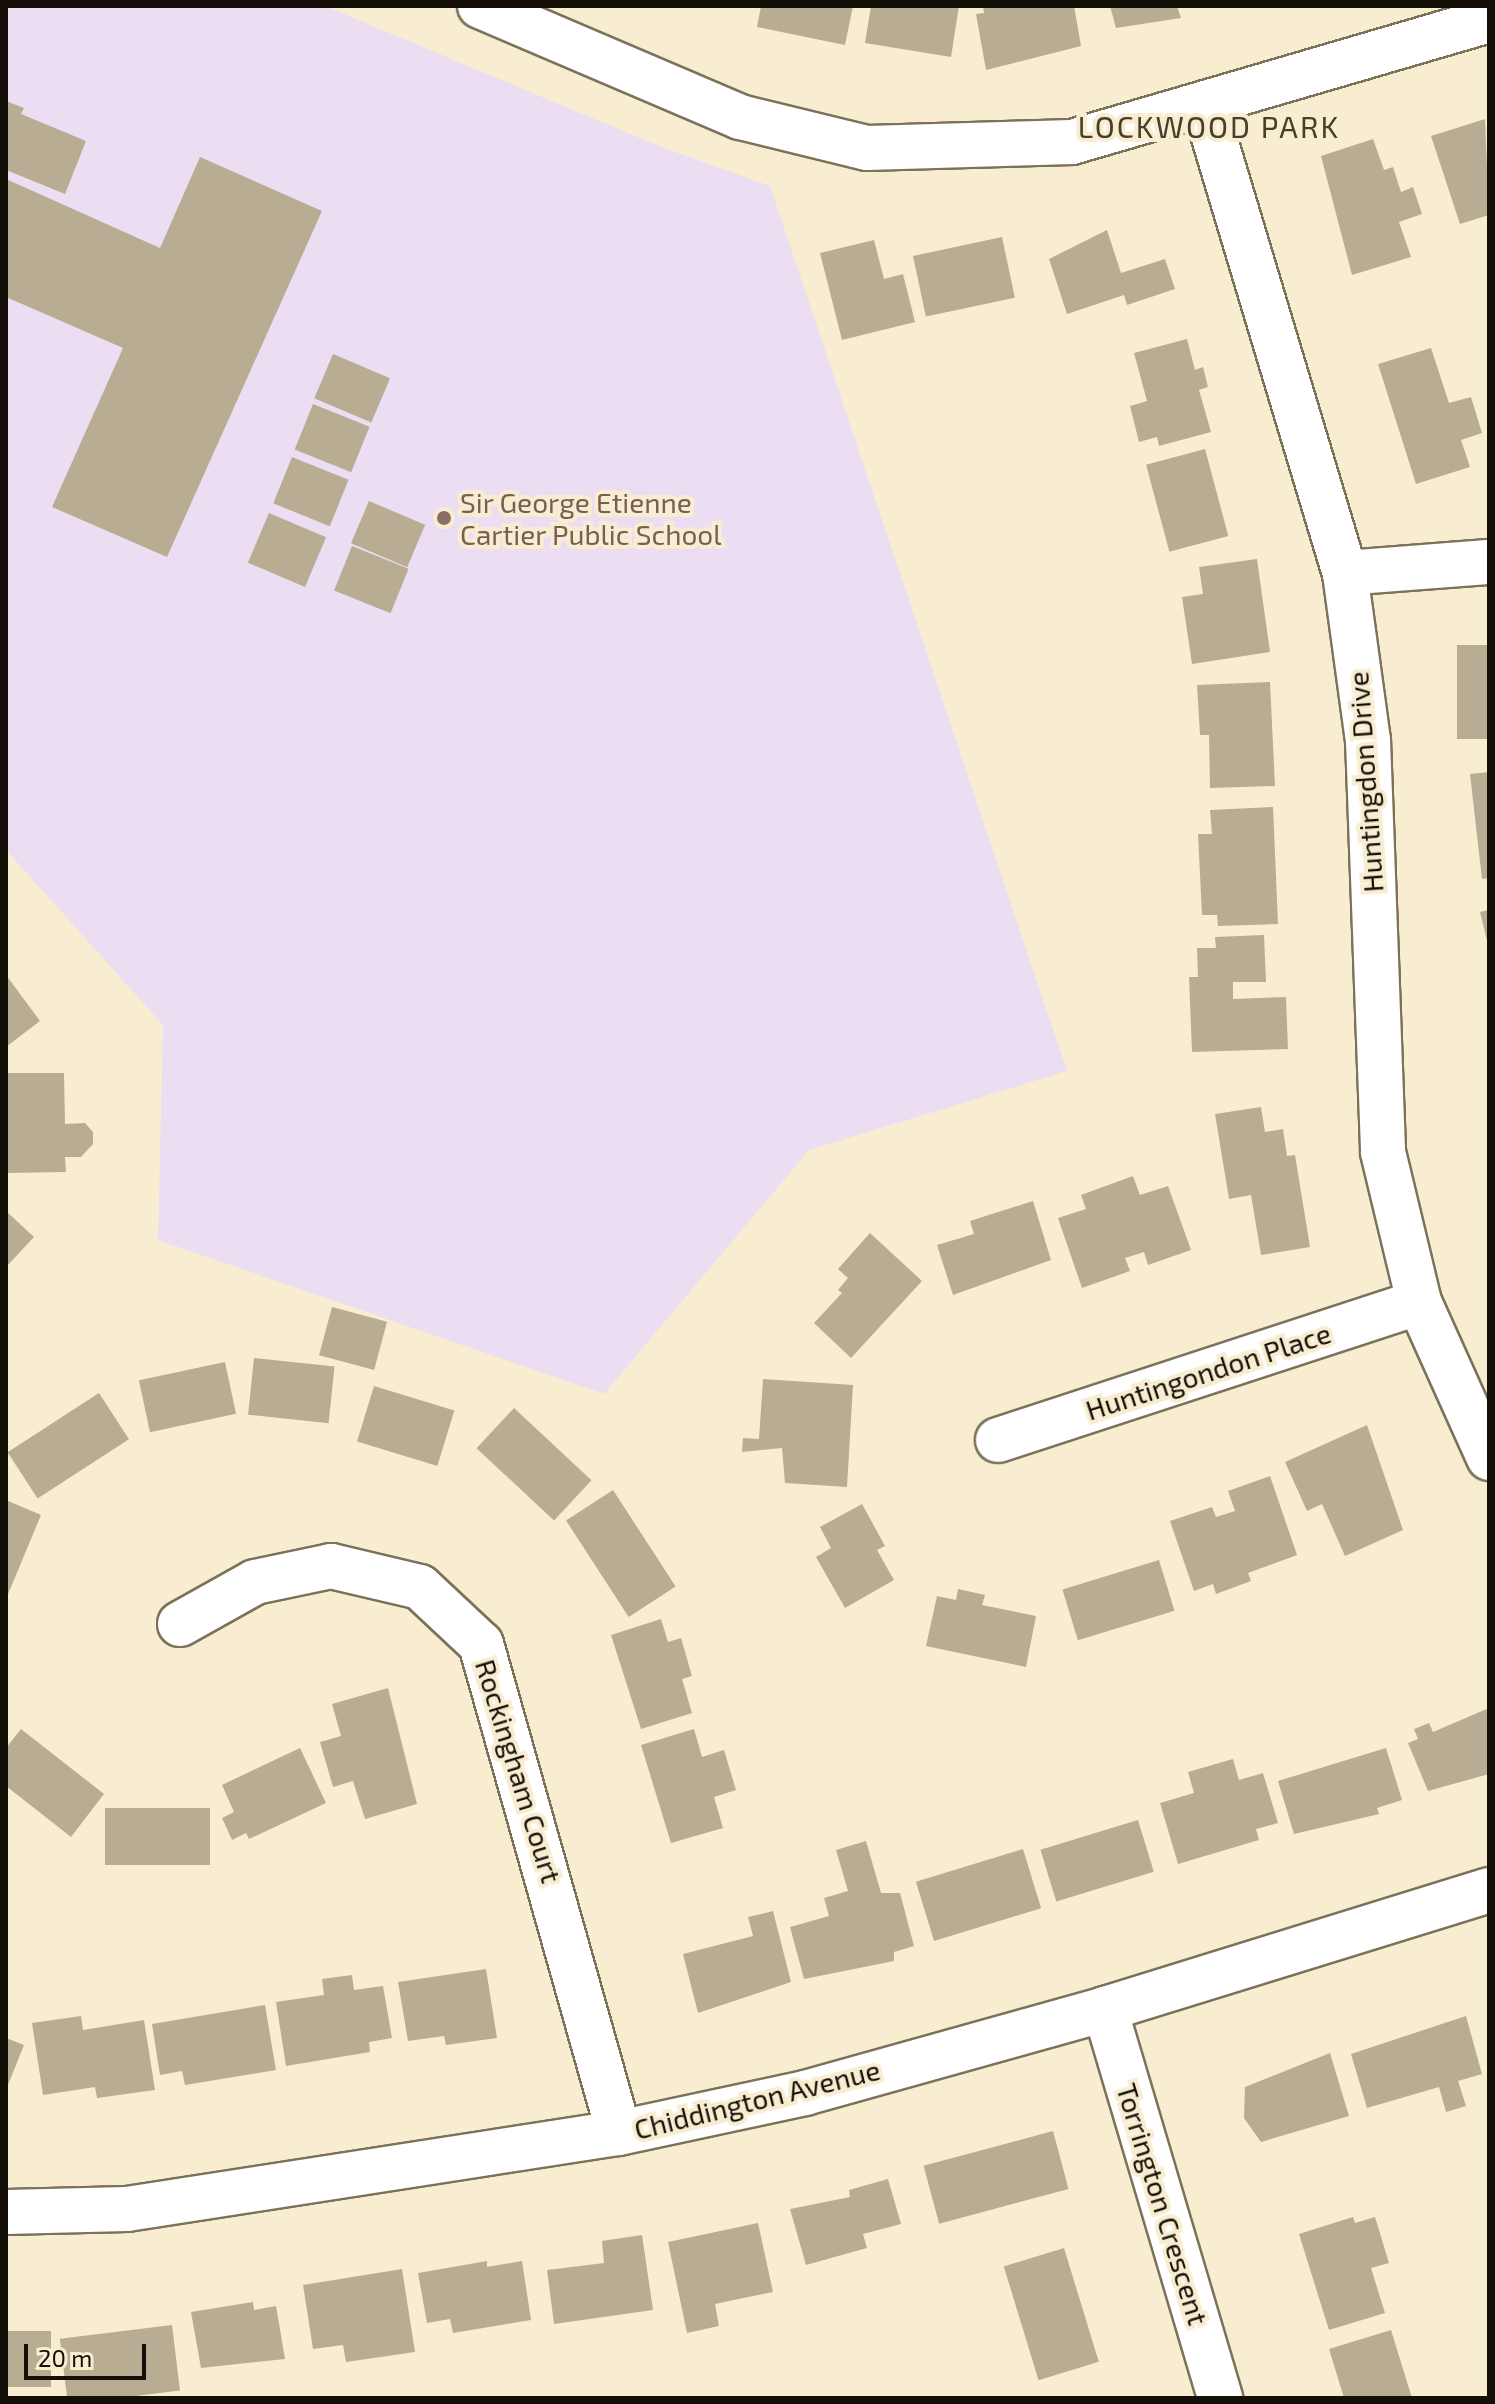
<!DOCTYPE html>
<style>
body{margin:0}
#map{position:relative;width:1495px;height:2404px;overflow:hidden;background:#f8edd1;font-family:"Exo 2",sans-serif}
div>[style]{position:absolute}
.education>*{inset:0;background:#ebdef2}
.building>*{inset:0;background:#b8ad93;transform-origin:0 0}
.roads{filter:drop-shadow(2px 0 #7c725a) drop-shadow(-2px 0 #7c725a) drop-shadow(0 2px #7c725a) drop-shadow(0 -2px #7c725a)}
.street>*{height:44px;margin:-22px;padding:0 22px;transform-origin:22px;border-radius:22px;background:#fff}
.secondary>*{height:44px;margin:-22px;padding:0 22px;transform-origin:22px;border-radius:22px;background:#fff}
.dots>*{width:22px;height:22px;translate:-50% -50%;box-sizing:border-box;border:4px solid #f8edd1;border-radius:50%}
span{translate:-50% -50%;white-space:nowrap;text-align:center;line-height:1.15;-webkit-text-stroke:8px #f8edd1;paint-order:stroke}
.education-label{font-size:28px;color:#785e54}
.left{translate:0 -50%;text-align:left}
.street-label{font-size:28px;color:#141007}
.neighbourhood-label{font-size:30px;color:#483f28;letter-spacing:2px}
.frame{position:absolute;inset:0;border:8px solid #141007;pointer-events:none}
.scale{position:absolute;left:24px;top:2344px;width:122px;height:36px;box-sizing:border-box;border:4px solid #141007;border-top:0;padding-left:10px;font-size:24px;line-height:28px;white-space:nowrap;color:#141007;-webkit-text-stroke:6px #f8edd1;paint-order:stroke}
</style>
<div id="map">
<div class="education">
<i style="clip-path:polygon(6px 6px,325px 6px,664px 148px,770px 186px,1067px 1071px,809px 1150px,604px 1394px,158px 1240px,163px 1025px,6px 850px)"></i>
</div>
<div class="building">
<i style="clip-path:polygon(761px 6px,853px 6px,845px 45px,757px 27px)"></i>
<i style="clip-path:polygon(871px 6px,959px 6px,951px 57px,865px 43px)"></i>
<i style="clip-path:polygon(983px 6px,1074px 6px,1081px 46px,986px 70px,976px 14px,984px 13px)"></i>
<i style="clip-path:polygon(1110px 6px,1177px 6px,1181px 18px,1116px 28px)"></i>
<i style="clip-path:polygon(6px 101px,24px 108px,21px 114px,86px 141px,65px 194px,6px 170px)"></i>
<i style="clip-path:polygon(1485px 119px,1489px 215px,1460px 224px,1431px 136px)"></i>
<i style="clip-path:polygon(1373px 139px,1384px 170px,1393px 167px,1401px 192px,1413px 187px,1422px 214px,1399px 222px,1411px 257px,1352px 275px,1321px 156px)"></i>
<i style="clip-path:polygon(200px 157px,322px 211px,167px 557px,52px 507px,123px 348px,6px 297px,6px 179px,160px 248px)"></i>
<i style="clip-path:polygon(1107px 230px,1121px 273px,1165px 259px,1175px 289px,1127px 305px,1124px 295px,1067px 314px,1049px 259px)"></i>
<i style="left:1002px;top:237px;width:62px;height:91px;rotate:78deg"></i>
<i style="clip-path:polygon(874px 240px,884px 279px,903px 274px,915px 322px,842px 340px,820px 253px)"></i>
<i style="clip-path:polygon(1187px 339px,1195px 370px,1203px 367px,1208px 387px,1199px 390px,1211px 432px,1159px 446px,1157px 437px,1139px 442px,1130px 406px,1147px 401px,1134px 353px)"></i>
<i style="clip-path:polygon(1431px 348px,1449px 403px,1471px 397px,1482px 433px,1461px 440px,1470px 467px,1416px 484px,1378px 364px)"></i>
<i style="left:333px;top:354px;width:62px;height:48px;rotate:23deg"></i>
<i style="left:313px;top:404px;width:61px;height:49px;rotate:22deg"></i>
<i style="left:1205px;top:449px;width:90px;height:61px;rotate:75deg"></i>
<i style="left:292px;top:457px;width:61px;height:50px;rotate:22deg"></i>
<i style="left:369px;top:501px;width:61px;height:46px;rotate:23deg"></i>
<i style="left:269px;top:513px;width:62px;height:54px;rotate:23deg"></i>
<i style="left:352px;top:546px;width:61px;height:48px;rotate:22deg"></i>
<i style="clip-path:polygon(1257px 559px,1270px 652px,1192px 664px,1182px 597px,1203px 594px,1199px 567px)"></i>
<i style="left:1489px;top:645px;width:94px;height:32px;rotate:90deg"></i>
<i style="clip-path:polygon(1270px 682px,1275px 786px,1210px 788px,1209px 735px,1200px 735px,1197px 685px)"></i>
<i style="clip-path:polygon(1489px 772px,1489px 878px,1482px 879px,1470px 774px)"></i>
<i style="clip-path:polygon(1273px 807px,1278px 924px,1218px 926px,1217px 915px,1202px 915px,1198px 834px,1212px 834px,1210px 810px)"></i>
<i style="clip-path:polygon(1489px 910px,1489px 945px,1488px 945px,1480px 912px)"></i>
<i style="clip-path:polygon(1264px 935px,1266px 982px,1233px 982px,1233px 999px,1286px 997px,1288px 1049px,1192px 1052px,1189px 977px,1198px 977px,1197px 948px,1216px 948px,1215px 937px)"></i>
<i style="clip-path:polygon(6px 975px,40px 1021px,6px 1047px)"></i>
<i style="clip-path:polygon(6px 1073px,64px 1073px,65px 1124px,85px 1123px,93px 1132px,93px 1144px,81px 1157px,65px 1157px,66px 1172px,6px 1173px)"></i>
<i style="clip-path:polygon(1261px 1107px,1265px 1132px,1283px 1129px,1287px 1156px,1295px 1155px,1310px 1247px,1261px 1255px,1251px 1195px,1229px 1199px,1215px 1114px)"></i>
<i style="clip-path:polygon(1133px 1176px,1140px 1195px,1168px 1186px,1191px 1250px,1148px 1265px,1144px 1252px,1125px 1258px,1130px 1271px,1082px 1288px,1058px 1218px,1086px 1209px,1081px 1195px)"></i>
<i style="clip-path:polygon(1033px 1201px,1051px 1260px,953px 1295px,937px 1245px,974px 1234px,970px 1221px)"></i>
<i style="clip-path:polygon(6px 1211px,34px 1237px,6px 1267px)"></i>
<i style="clip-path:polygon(870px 1233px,922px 1281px,851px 1358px,814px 1323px,842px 1293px,838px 1290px,848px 1278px,838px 1269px)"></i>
<i style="left:332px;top:1307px;width:57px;height:50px;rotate:15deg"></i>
<i style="left:254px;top:1358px;width:81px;height:57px;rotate:6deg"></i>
<i style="left:225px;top:1362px;width:53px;height:88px;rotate:78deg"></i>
<i style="clip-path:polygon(763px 1379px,853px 1385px,847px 1487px,785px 1483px,782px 1448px,742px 1452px,743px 1438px,759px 1439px)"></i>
<i style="left:374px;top:1386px;width:84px;height:58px;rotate:17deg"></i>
<i style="left:99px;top:1393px;width:55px;height:109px;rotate:57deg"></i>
<i style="left:514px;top:1408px;width:106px;height:55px;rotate:43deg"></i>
<i style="clip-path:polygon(1367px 1425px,1403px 1530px,1345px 1556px,1322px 1504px,1307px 1511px,1285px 1462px)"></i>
<i style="clip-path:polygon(1270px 1476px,1297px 1555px,1248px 1573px,1251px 1581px,1216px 1594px,1213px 1584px,1194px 1591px,1170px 1521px,1212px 1507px,1216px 1517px,1235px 1511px,1228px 1491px)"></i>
<i style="left:613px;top:1490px;width:115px;height:56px;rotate:57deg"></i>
<i style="clip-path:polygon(6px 1500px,41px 1515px,6px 1599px)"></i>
<i style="clip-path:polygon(862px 1504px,885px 1546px,877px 1550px,894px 1580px,845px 1608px,816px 1557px,831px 1548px,820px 1527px)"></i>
<i style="left:1159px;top:1560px;width:53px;height:101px;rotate:73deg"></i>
<i style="clip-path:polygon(958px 1589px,985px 1595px,982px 1605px,1036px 1616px,1026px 1667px,926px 1646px,937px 1596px,956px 1600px)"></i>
<i style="clip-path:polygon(661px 1619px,668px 1642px,681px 1638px,692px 1676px,682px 1679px,692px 1713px,641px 1729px,611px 1635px)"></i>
<i style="clip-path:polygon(388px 1688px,417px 1804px,365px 1819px,353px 1781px,333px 1787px,320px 1742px,341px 1736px,332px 1704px)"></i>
<i style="clip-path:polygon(1489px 1708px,1489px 1774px,1428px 1791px,1408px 1743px,1418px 1739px,1414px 1729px,1429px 1723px,1433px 1732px)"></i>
<i style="clip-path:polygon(21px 1729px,104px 1794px,71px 1837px,6px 1786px,6px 1748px)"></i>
<i style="clip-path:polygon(694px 1729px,702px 1757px,724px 1750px,736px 1790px,714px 1797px,723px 1828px,671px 1843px,641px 1745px)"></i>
<i style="clip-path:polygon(300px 1748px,326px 1803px,249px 1839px,246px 1833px,232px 1840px,222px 1818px,234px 1812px,222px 1785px)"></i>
<i style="clip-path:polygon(1386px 1748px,1402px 1800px,1377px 1808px,1379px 1814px,1294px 1834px,1278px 1781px)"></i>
<i style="clip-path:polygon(1233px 1759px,1239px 1780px,1263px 1773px,1278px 1823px,1256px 1829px,1259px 1840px,1178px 1864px,1160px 1803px,1194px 1793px,1188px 1772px)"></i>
<i style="left:105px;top:1808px;width:105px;height:57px"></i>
<i style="left:1138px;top:1820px;width:54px;height:102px;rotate:73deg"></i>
<i style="clip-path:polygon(866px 1841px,881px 1893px,900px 1893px,914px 1946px,894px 1952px,894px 1961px,804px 1979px,790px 1927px,829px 1916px,824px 1898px,848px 1891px,836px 1850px)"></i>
<i style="left:1023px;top:1849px;width:62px;height:112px;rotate:73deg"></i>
<i style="clip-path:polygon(773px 1911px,791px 1982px,698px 2013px,683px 1954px,753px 1936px,748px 1917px)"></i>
<i style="clip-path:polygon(486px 1969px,497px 2038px,446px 2045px,444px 2036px,408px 2041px,398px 1982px)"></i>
<i style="clip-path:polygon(352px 1975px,354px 1990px,383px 1986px,392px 2038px,369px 2042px,370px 2052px,286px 2066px,276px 2002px,324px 1995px,322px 1979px)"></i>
<i style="clip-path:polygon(265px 2005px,276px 2070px,185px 2085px,182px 2071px,160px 2075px,152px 2024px)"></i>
<i style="clip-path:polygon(81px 2016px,83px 2030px,144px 2020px,155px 2090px,97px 2098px,95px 2087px,43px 2095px,32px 2023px)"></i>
<i style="clip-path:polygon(1466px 2016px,1482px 2074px,1458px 2081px,1466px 2106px,1446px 2112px,1439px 2087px,1367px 2108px,1351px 2054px)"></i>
<i style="clip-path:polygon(6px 2038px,24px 2045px,6px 2090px)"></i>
<i style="clip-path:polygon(1330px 2053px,1349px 2116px,1261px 2142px,1244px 2118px,1245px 2087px)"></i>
<i style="left:1053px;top:2131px;width:60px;height:134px;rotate:75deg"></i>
<i style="clip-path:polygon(888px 2179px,901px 2224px,863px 2234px,867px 2248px,806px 2265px,790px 2209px,850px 2197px,849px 2190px)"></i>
<i style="clip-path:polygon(1353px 2217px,1355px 2223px,1375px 2217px,1389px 2263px,1371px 2268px,1385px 2313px,1329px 2330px,1299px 2234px)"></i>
<i style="clip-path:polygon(758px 2223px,773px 2292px,715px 2304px,719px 2326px,687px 2333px,668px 2242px)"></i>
<i style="clip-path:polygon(642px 2235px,653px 2310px,554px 2324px,547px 2270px,604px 2263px,602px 2241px)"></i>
<i style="left:1064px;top:2248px;width:119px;height:63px;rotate:73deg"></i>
<i style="clip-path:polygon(487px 2261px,487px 2267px,522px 2261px,531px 2320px,453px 2333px,450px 2319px,427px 2323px,418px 2273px)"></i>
<i style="clip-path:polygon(402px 2269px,415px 2352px,346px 2362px,343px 2345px,313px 2349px,303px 2285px)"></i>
<i style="clip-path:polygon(253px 2302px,254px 2310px,276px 2306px,285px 2359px,201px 2368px,191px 2312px)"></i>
<i style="left:172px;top:2325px;width:66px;height:113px;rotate:83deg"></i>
<i style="clip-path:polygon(1391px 2330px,1412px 2398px,1344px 2398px,1329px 2349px)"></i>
<i style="left:6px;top:2331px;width:45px;height:56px"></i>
</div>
<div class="roads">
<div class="street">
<i style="left:1345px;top:573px;width:144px;rotate:-4.4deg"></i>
<i style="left:998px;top:1440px;width:443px;rotate:-18.1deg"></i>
<i style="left:180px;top:1624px;width:86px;rotate:-29.2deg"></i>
<i style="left:255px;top:1582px;width:78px;rotate:-11.9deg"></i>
<i style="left:331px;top:1566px;width:91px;rotate:13.3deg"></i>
<i style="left:420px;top:1587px;width:83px;rotate:43.1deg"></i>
<i style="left:481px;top:1644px;width:508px;rotate:74.24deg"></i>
<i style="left:1105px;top:2009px;width:406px;rotate:73.5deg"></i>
<i style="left:6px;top:2212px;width:121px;rotate:-1.4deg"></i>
<i style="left:127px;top:2209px;width:498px;rotate:-8.8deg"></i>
<i style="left:619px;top:2133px;width:190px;rotate:-12.1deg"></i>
<i style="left:805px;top:2093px;width:312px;rotate:-15.6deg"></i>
<i style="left:1105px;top:2009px;width:402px;rotate:-17.2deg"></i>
</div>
<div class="secondary">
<i style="left:480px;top:6px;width:283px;rotate:23.1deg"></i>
<i style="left:740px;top:117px;width:131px;rotate:13.7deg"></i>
<i style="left:867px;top:148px;width:205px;rotate:-1.7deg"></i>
<i style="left:1072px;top:142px;width:434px;rotate:-16.3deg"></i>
<i style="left:1205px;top:107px;width:487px;rotate:73.3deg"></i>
<i style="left:1345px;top:573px;width:169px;rotate:82.2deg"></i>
<i style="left:1368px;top:740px;width:412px;rotate:87.9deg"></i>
<i style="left:1383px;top:1152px;width:154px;rotate:76.5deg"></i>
<i style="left:1419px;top:1302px;width:171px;rotate:65.8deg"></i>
</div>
</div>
<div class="dots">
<i style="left:444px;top:518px;background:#8d6e63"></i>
</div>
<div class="education-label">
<span class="left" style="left:460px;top:518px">Sir George Etienne<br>Cartier Public School</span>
</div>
<div class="street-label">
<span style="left:1365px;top:782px;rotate:-94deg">Huntingdon Drive</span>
<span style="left:1208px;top:1371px;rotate:-18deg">Huntingondon Place</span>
<span style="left:519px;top:1771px;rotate:73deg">Rockingham Court</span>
<span style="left:757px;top:2099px;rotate:-14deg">Chiddington Avenue</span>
<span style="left:1163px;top:2204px;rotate:73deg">Torrington Crescent</span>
</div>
<div class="neighbourhood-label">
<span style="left:1209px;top:126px">LOCKWOOD PARK</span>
</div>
<div class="frame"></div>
<div class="scale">20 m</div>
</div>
